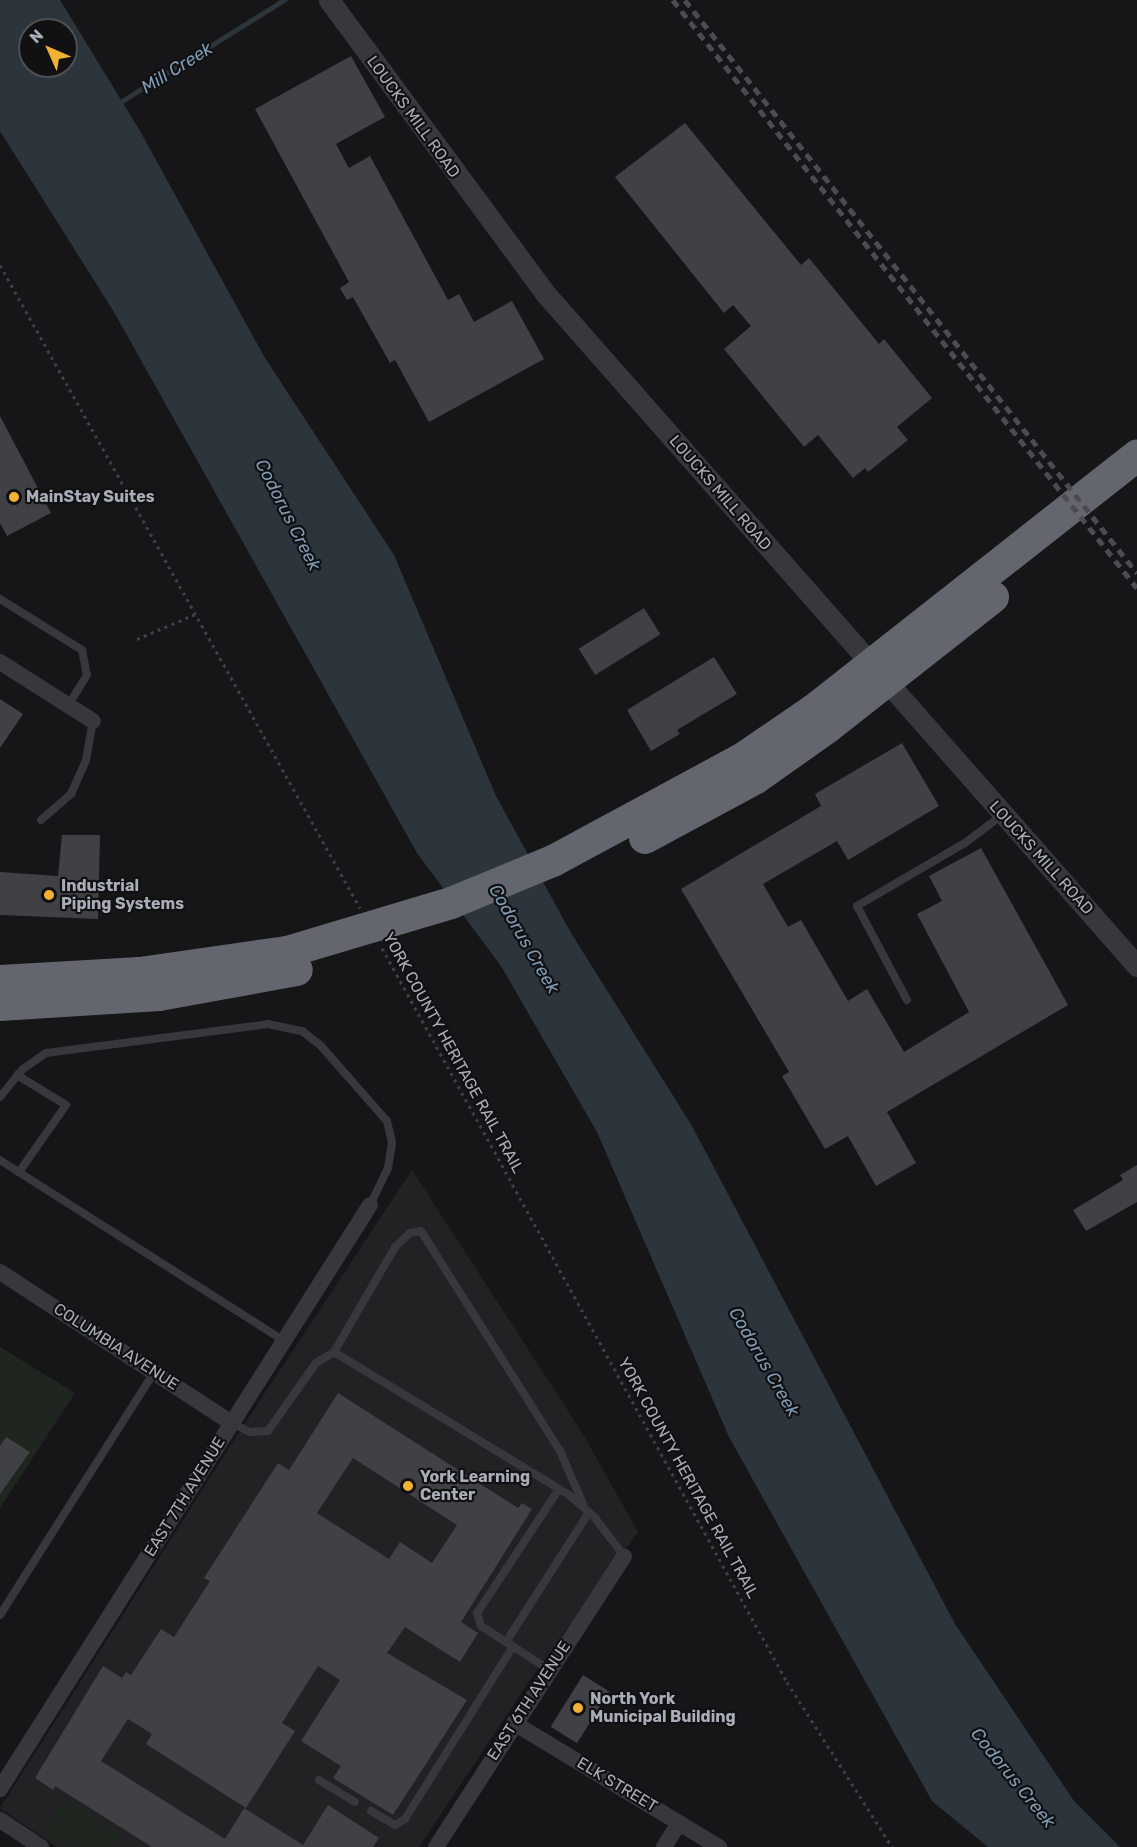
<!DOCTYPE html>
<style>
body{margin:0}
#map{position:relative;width:1137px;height:1847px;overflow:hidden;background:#161618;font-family:Rubik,sans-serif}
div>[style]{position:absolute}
.built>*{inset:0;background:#222225}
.green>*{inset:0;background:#1e261f}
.water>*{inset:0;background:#2c353c}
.stream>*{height:4.5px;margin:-2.25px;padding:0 2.25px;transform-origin:2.25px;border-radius:2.25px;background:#2c353c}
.building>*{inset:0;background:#404145;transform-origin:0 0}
.path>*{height:3px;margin-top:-1.5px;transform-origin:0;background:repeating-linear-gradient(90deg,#3d3f44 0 3px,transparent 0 7.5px)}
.service>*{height:8px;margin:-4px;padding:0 4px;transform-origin:4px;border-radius:4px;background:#37383d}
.minor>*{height:16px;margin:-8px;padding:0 8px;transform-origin:8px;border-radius:8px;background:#37383d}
.tertiary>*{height:21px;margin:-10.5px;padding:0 10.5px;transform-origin:10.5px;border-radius:10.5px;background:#37383d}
.motorway>*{height:32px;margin:-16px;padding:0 16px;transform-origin:16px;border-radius:16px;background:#63666e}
.rail>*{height:4.5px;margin-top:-2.25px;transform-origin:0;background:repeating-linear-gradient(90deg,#4a4c52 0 8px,transparent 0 14px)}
.dots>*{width:16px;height:16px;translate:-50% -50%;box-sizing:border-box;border:3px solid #111113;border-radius:50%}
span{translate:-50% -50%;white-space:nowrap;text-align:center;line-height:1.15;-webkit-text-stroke:4.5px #111113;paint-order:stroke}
.street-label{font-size:16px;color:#a8adb8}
.poi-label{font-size:16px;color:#a8adb8;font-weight:700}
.left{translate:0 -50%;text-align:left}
.water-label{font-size:18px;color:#7f9bb3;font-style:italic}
.north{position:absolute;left:18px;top:18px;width:60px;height:60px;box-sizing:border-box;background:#111113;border:2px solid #4d4f55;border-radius:50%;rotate:315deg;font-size:16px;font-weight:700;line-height:24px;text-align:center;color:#a8adb8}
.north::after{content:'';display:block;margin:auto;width:21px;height:27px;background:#f2b134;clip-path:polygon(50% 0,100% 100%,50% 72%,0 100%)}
</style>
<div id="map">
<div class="built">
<i style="clip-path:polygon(412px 1170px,583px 1434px,638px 1532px,528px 1683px,419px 1847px,57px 1847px,0 1808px,234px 1440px)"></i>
</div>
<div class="green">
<i style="clip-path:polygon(0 1347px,75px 1393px,0 1508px)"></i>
<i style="clip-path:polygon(63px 1797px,122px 1834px,113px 1847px,68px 1847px,41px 1831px)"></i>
</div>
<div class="water">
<i style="clip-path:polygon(evenodd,0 0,60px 0,140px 131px,265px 358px,394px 555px,496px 796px,571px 933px,692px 1126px,955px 1624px,1074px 1801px,1120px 1847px,988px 1847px,932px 1801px,729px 1437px,597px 1132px,501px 966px,417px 853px,114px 312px,0 131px,0 0,30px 30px,66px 30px,66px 66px,30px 66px,30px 30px)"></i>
</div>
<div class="stream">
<i style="left:119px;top:103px;width:195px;rotate:-32deg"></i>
</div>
<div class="building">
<i style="clip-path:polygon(351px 56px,385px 117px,336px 144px,349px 168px,370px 156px,448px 300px,459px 294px,474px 322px,512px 301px,544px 359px,429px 422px,395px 360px,390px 363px,353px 297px,347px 300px,340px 288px,349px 282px,255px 109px)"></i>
<i style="clip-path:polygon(685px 123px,801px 265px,809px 258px,879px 344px,884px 339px,932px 398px,897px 427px,908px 440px,868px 472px,865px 468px,853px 478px,818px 435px,804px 447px,724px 349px,751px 326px,733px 305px,724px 313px,615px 177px)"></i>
<i style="clip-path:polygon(0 416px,51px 513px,7px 536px,0 523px)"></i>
<i style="left:644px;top:608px;width:31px;height:77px;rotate:58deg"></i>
<i style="clip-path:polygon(714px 657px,737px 694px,677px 730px,680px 734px,651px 751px,627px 710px)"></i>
<i style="clip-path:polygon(0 699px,23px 714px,0 748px)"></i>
<i style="clip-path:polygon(902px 743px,939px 806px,848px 860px,837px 841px,763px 884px,788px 927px,801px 920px,848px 1001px,867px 989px,904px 1052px,969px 1012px,917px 914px,942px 901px,929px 876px,981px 848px,1068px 1005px,887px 1112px,916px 1163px,876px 1186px,848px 1136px,825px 1149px,782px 1076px,789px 1072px,681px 889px,821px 806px,815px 794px)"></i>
<i style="clip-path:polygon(62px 835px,100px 835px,98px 919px,0 915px,0 872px,58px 876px)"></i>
<i style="clip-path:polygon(1137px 1165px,1137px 1202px,1086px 1231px,1073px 1210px,1123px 1180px,1120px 1175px)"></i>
<i style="clip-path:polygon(evenodd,338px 1393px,518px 1508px,522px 1503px,532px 1509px,461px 1622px,478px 1633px,460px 1662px,405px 1627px,387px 1653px,467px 1700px,393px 1815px,333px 1778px,341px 1766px,301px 1741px,340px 1680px,318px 1666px,282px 1723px,295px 1731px,246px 1808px,146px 1744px,152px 1734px,128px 1719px,101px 1761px,225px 1839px,244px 1808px,303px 1845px,328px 1805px,379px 1838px,373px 1847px,152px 1847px,55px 1786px,53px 1790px,35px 1778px,103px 1666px,122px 1678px,126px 1672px,131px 1675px,161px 1629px,174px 1637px,210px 1581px,204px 1578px,278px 1463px,289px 1470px,338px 1393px,353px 1458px,457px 1525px,432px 1563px,400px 1542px,389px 1559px,317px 1513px,353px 1458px)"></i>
<i style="clip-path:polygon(6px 1437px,30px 1452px,0 1494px,0 1446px)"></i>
<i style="left:583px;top:1675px;width:31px;height:61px;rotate:32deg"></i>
</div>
<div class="path">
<i style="left:0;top:265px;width:737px;rotate:60.76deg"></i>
<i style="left:137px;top:639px;width:66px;rotate:-23.1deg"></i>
<i style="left:382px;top:948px;width:838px;rotate:61.11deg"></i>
<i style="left:787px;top:1682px;width:196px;rotate:57.5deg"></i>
</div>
<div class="service">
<i style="left:0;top:599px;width:97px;rotate:31.9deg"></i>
<i style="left:82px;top:650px;width:25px;rotate:79deg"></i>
<i style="left:87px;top:675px;width:36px;rotate:122deg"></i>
<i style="left:41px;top:820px;width:40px;rotate:-41deg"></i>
<i style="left:71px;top:794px;width:37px;rotate:-66deg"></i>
<i style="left:86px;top:760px;width:40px;rotate:-80deg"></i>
<i style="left:907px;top:1000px;width:106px;rotate:-118deg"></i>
<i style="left:857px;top:906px;width:125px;rotate:-30.3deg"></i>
<i style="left:965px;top:843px;width:46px;rotate:-37.1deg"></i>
<i style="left:17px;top:1075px;width:57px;rotate:31.5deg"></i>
<i style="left:66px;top:1105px;width:82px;rotate:125deg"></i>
<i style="left:0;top:1097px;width:36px;rotate:-51deg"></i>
<i style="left:23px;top:1069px;width:28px;rotate:-35deg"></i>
<i style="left:46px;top:1053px;width:224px;rotate:-7.4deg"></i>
<i style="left:268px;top:1024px;width:35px;rotate:12deg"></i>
<i style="left:302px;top:1031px;width:24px;rotate:38deg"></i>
<i style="left:321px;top:1046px;width:100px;rotate:48.7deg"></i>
<i style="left:387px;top:1121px;width:23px;rotate:77deg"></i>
<i style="left:392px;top:1143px;width:25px;rotate:99deg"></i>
<i style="left:388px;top:1168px;width:41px;rotate:115.9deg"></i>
<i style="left:0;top:1160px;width:337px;rotate:32.5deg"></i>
<i style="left:334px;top:1352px;width:121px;rotate:-59.8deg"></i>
<i style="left:395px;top:1247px;width:21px;rotate:-43deg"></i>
<i style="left:410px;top:1233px;width:11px;rotate:-10deg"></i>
<i style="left:421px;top:1231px;width:260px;rotate:57.7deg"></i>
<i style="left:560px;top:1451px;width:58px;rotate:66.5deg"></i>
<i style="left:232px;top:1423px;width:20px;rotate:27deg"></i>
<i style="left:250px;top:1432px;width:18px;rotate:-3deg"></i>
<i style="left:268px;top:1431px;width:83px;rotate:-54.8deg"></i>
<i style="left:316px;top:1363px;width:21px;rotate:-31deg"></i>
<i style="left:334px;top:1352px;width:275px;rotate:31.3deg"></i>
<i style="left:569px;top:1495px;width:35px;rotate:41deg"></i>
<i style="left:595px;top:1518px;width:48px;rotate:52.7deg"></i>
<i style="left:0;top:1615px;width:288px;rotate:-57.6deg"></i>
<i style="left:506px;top:1642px;width:154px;rotate:-57.4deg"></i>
<i style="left:548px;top:1669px;width:80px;rotate:-147.3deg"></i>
<i style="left:481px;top:1626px;width:14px;rotate:-107deg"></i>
<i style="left:477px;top:1613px;width:149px;rotate:-56.5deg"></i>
<i style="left:319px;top:1780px;width:42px;rotate:31.4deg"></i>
<i style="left:371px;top:1811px;width:28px;rotate:30deg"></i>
<i style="left:395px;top:1825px;width:12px;rotate:-31deg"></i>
<i style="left:405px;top:1819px;width:204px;rotate:-58deg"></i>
</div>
<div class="minor">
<i style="left:0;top:662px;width:110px;rotate:32.4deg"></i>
<i style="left:0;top:1272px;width:277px;rotate:33.1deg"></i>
<i style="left:514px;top:1723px;width:240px;rotate:31.2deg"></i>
<i style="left:0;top:1789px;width:691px;rotate:-57.64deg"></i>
<i style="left:0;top:1820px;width:49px;rotate:33.4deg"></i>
<i style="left:436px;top:1847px;width:346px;rotate:-57.1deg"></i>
<i style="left:664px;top:1847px;width:28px;rotate:-58deg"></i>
</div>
<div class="tertiary">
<i style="left:329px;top:0;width:363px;rotate:53.6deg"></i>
<i style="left:544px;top:292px;width:898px;rotate:48.66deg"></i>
</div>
<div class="motorway">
<i style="left:645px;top:838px;width:126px;rotate:-28.4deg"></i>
<i style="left:756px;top:778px;width:88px;rotate:-35.3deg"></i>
<i style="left:828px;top:727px;width:210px;rotate:-38.2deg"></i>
<i style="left:0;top:981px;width:140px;rotate:-3.3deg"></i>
<i style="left:140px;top:973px;width:148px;rotate:-8.1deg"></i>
<i style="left:287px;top:952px;width:171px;rotate:-16.6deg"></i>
<i style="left:451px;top:903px;width:110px;rotate:-22.4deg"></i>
<i style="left:553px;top:861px;width:218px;rotate:-28.4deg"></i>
<i style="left:745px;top:757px;width:85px;rotate:-34.4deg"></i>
<i style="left:815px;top:709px;width:410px;rotate:-38.2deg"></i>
<i style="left:0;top:1005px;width:159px;rotate:-3.6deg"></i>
<i style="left:159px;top:995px;width:140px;rotate:-10.3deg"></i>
</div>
<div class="rail">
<i style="left:673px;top:0;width:749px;rotate:51.72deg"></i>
<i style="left:685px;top:0;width:730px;rotate:51.73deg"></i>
</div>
<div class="dots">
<i style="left:14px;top:497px;background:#f2b134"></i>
<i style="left:49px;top:895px;background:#f2b134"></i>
<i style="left:408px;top:1486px;background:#f2b134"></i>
<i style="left:578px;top:1708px;background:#f2b134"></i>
</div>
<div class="street-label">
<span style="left:413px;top:117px;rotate:54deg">LOUCKS MILL ROAD</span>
<span style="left:720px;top:493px;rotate:49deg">LOUCKS MILL ROAD</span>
<span style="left:1041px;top:858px;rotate:48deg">LOUCKS MILL ROAD</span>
<span style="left:453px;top:1053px;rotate:61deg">YORK COUNTY HERITAGE RAIL TRAIL</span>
<span style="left:116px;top:1347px;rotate:33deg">COLUMBIA AVENUE</span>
<span style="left:688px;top:1478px;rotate:61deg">YORK COUNTY HERITAGE RAIL TRAIL</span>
<span style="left:185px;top:1497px;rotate:-58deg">EAST 7TH AVENUE</span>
<span style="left:529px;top:1701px;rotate:-57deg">EAST 6TH AVENUE</span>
<span style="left:617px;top:1785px;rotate:31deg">ELK STREET</span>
</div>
<div class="poi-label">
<span class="left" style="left:26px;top:497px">MainStay Suites</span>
<span class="left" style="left:61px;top:895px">Industrial<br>Piping Systems</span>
<span class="left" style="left:420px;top:1486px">York Learning<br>Center</span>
<span class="left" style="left:590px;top:1708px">North York<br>Municipal Building</span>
</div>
<div class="water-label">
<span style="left:177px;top:68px;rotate:-32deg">Mill Creek</span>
<span style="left:288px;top:515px;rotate:63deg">Codorus Creek</span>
<span style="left:524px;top:939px;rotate:60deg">Codorus Creek</span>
<span style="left:764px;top:1362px;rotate:60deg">Codorus Creek</span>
<span style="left:1013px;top:1778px;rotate:51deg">Codorus Creek</span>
</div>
<div class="north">N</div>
</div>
